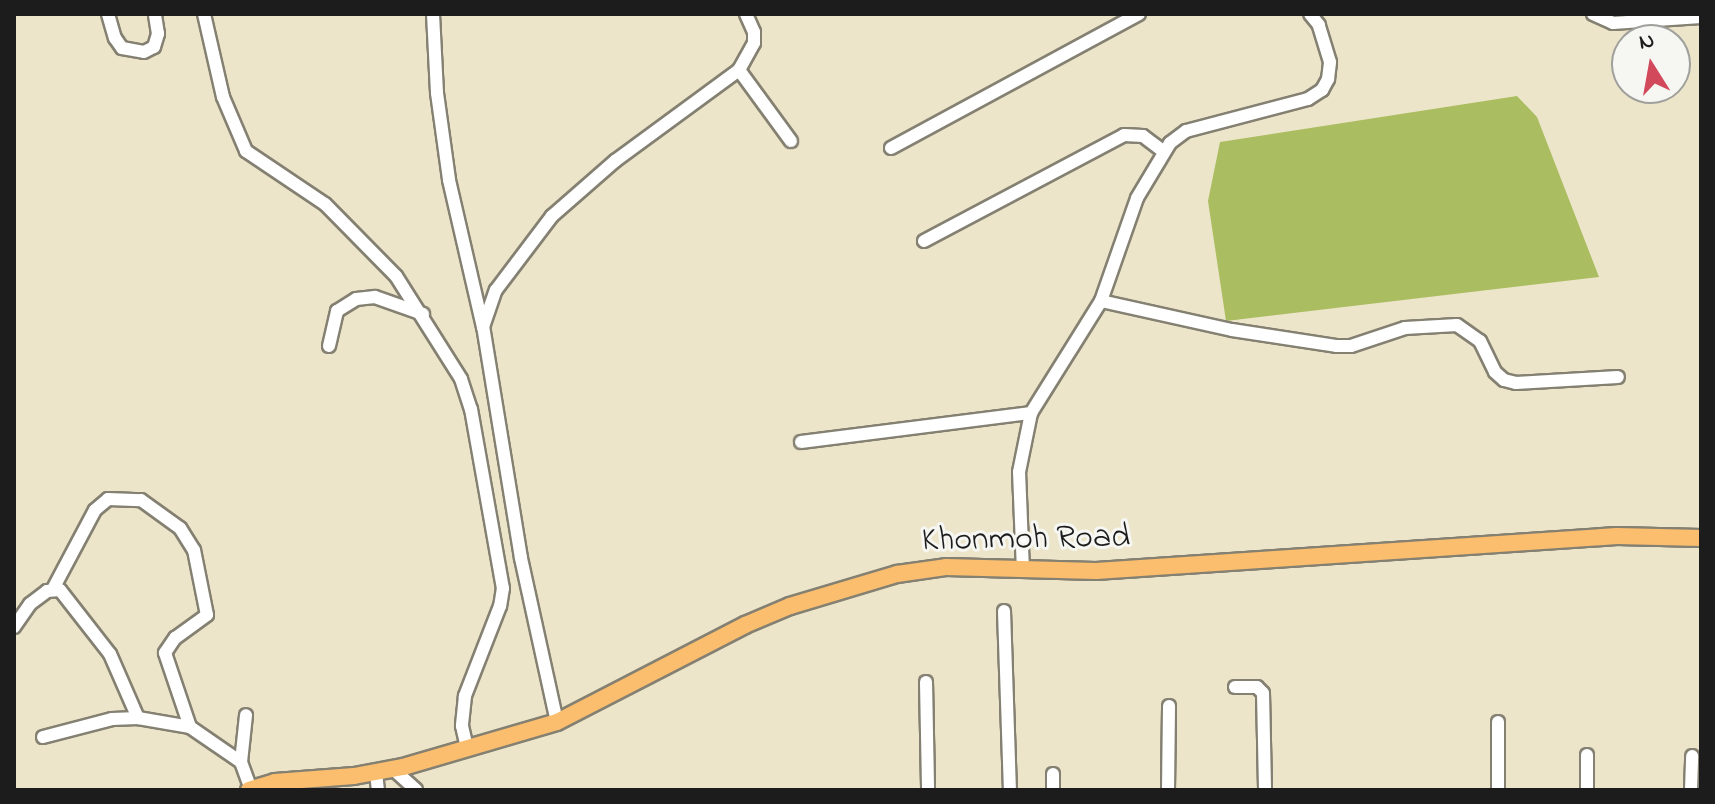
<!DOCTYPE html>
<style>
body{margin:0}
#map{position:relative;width:1715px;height:804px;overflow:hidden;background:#ede5c9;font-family:"Indie Flower",sans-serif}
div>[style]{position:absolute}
.green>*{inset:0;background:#aabd60}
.roads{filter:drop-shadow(2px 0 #848072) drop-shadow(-2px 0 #848072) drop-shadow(0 2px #848072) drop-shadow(0 -2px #848072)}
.minor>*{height:12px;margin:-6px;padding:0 6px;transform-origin:6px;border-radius:6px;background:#fff}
.major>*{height:16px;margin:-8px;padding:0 8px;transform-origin:8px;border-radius:8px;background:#fbbe6e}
span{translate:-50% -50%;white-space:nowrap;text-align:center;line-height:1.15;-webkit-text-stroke:6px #f6f6f2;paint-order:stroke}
.street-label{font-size:34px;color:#1c1c1c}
.frame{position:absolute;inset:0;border:16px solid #1c1c1c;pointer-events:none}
.north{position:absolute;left:1611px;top:24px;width:80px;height:80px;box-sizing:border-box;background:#f6f6f2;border:2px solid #9f9f9c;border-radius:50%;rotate:349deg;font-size:22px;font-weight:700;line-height:32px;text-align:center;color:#1c1c1c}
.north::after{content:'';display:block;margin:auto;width:28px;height:36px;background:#d1495b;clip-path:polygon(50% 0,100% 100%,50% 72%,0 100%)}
</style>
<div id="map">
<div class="green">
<i style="clip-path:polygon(1517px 96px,1537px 117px,1599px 277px,1226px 321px,1208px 201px,1220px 142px)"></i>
</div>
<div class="roads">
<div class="minor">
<i style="left:108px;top:14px;width:25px;rotate:74deg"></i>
<i style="left:115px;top:38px;width:12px;rotate:55deg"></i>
<i style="left:122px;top:48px;width:22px;rotate:10deg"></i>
<i style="left:144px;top:52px;width:11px;rotate:-27deg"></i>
<i style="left:154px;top:47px;width:14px;rotate:-73deg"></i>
<i style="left:158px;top:34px;width:20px;rotate:-99deg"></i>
<i style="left:204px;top:14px;width:85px;rotate:77.1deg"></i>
<i style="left:223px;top:97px;width:59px;rotate:66.9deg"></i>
<i style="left:246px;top:151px;width:95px;rotate:33.9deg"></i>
<i style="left:325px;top:204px;width:101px;rotate:45.4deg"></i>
<i style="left:396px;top:276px;width:122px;rotate:57.7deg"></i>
<i style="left:461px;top:379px;width:32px;rotate:72deg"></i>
<i style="left:471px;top:409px;width:182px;rotate:79.9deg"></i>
<i style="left:503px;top:588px;width:18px;rotate:99deg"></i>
<i style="left:500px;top:606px;width:97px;rotate:111.3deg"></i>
<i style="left:465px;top:696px;width:30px;rotate:96deg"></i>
<i style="left:462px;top:726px;width:22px;rotate:77deg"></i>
<i style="left:433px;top:14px;width:79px;rotate:87.1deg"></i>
<i style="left:437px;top:93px;width:88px;rotate:82.1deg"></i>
<i style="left:449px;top:180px;width:151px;rotate:77deg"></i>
<i style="left:1593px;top:14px;width:22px;rotate:24deg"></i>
<i style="left:1613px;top:23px;width:88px;rotate:-3.9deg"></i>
<i style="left:739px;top:70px;width:88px;rotate:53.8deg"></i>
<i style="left:891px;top:148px;width:282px;rotate:-28.4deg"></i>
<i style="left:924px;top:241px;width:226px;rotate:-27.9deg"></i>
<i style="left:1124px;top:135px;width:19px;rotate:3deg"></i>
<i style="left:1143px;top:136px;width:26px;rotate:37deg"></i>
<i style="left:1101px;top:301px;width:134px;rotate:12.5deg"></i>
<i style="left:1232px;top:330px;width:105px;rotate:8.7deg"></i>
<i style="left:1336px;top:346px;width:15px"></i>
<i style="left:1351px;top:346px;width:57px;rotate:-18.4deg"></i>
<i style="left:1405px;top:328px;width:52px;rotate:-3.3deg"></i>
<i style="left:1457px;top:325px;width:28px;rotate:35deg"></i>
<i style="left:1480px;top:341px;width:34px;rotate:64deg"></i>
<i style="left:1495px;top:372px;width:12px;rotate:42deg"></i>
<i style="left:1504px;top:380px;width:12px;rotate:14deg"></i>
<i style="left:1516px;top:383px;width:102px;rotate:-3.4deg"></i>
<i style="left:329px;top:346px;width:36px;rotate:-77deg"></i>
<i style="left:337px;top:311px;width:22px;rotate:-32deg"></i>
<i style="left:356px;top:299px;width:19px;rotate:-6deg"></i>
<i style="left:375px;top:297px;width:51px;rotate:19.5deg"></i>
<i style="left:801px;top:442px;width:232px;rotate:-7.2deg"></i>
<i style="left:1023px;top:571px;width:99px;rotate:-92.3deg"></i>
<i style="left:1019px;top:472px;width:60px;rotate:-78.5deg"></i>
<i style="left:1031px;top:413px;width:132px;rotate:-58deg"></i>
<i style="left:1101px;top:301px;width:109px;rotate:-70.7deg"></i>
<i style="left:1137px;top:198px;width:64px;rotate:-59deg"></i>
<i style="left:1170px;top:143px;width:20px;rotate:-37deg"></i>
<i style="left:1186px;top:131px;width:126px;rotate:-14.7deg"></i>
<i style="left:1308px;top:99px;width:17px;rotate:-33deg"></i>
<i style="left:1322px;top:90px;width:13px;rotate:-61deg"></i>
<i style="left:1328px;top:79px;width:17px;rotate:-83deg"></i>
<i style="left:1330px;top:62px;width:39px;rotate:-107deg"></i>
<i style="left:1319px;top:25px;width:14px;rotate:-129deg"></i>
<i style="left:53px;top:589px;width:89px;rotate:-62deg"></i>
<i style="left:95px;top:510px;width:17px;rotate:-40deg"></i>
<i style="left:108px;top:499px;width:33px;rotate:2deg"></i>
<i style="left:141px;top:500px;width:48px;rotate:35.7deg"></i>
<i style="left:180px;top:528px;width:26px;rotate:58deg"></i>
<i style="left:194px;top:550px;width:66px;rotate:78.7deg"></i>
<i style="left:207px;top:615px;width:39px;rotate:144deg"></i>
<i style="left:175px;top:638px;width:18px;rotate:124deg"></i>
<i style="left:165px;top:653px;width:78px;rotate:71.3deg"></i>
<i style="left:1004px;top:611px;width:179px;rotate:88.1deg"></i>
<i style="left:14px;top:627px;width:28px;rotate:-55deg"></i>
<i style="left:30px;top:604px;width:21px;rotate:-37deg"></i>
<i style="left:47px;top:591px;width:13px;rotate:-4deg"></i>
<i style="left:60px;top:590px;width:81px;rotate:52deg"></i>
<i style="left:110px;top:654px;width:70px;rotate:66.4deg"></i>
<i style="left:926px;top:682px;width:108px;rotate:88.9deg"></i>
<i style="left:1235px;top:687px;width:22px"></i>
<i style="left:1257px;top:687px;width:8px;rotate:45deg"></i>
<i style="left:1263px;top:693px;width:97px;rotate:88.8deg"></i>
<i style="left:557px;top:722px;width:168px;rotate:-102.4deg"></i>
<i style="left:521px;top:558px;width:234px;rotate:-99.3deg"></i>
<i style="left:483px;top:327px;width:39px;rotate:-71deg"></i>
<i style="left:496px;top:290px;width:93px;rotate:-52.9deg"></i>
<i style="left:552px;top:216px;width:84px;rotate:-41.1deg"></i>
<i style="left:615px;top:161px;width:154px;rotate:-36.3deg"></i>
<i style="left:739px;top:70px;width:31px;rotate:-61deg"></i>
<i style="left:754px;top:43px;width:11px;rotate:-90deg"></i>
<i style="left:754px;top:32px;width:20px;rotate:-114deg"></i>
<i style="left:43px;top:737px;width:71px;rotate:-14.6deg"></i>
<i style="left:112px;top:719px;width:26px;rotate:-2deg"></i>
<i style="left:138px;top:718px;width:53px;rotate:9.8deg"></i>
<i style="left:190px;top:727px;width:62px;rotate:34.5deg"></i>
<i style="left:241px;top:762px;width:29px;rotate:70deg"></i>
<i style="left:241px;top:762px;width:47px;rotate:-83.9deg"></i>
<i style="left:393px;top:769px;width:31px;rotate:42deg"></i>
<i style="left:376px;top:772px;width:18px;rotate:84deg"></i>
<i style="left:1053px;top:774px;width:16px;rotate:90deg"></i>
<i style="left:1168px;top:790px;width:84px;rotate:-89.3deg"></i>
<i style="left:1498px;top:790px;width:68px;rotate:-90deg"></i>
<i style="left:1587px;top:790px;width:35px;rotate:-90deg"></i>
<i style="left:1691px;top:790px;width:34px;rotate:-88deg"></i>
</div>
<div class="major">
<i style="left:249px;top:790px;width:27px;rotate:-17deg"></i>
<i style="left:275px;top:782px;width:79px;rotate:-4.3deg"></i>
<i style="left:354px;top:776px;width:50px;rotate:-10.4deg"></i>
<i style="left:403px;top:767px;width:160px;rotate:-16.3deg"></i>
<i style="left:557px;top:722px;width:212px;rotate:-27.3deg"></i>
<i style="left:745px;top:625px;width:49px;rotate:-22.9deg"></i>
<i style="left:790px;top:606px;width:112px;rotate:-16.7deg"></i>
<i style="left:897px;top:574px;width:49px;rotate:-8.1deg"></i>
<i style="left:946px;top:567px;width:150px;rotate:1.5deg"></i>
<i style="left:1096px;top:571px;width:522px;rotate:-3.84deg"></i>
<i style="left:1617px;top:536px;width:84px;rotate:1.4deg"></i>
</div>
</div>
<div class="street-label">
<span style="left:1026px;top:540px;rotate:-1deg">Khonmoh Road</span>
</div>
<div class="frame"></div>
<div class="north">N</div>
</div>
